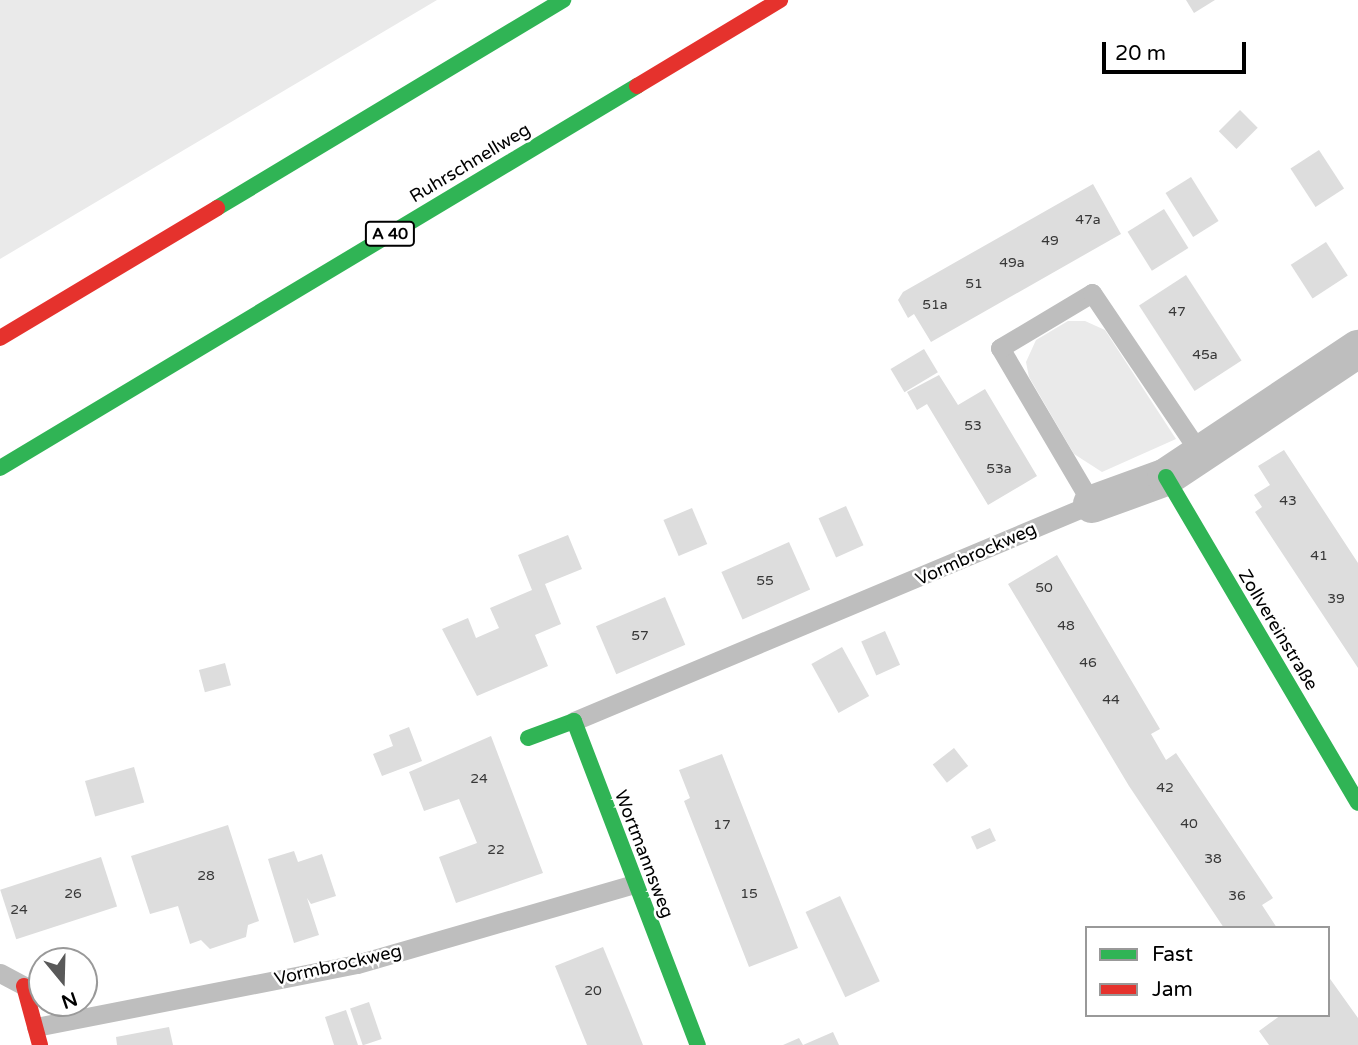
<!DOCTYPE html>
<meta charset="utf-8">
<style>
body{margin:0}
#map{position:relative;width:1358px;height:1045px;overflow:hidden;background:#fff;font-family:"Varela Round",sans-serif}
div>[style]{position:absolute}
.green>*{inset:0;background:#eaeaea}
.building>*{inset:0;background:#ddd;transform-origin:0 0}
.lane>*{height:19px;margin:-9.5px;padding:0 9.5px;transform-origin:9.5px;border-radius:9.5px;background:#bebebe}
.street>*{height:38px;margin:-19px;padding:0 19px;transform-origin:19px;border-radius:19px;background:#bebebe}
.fast>*{height:16px;margin:-8px;padding:0 8px;transform-origin:8px;border-radius:8px;background:#30b455}
.jam>*{height:16px;margin:-8px;padding:0 8px;transform-origin:8px;border-radius:8px;background:#e5322d}
span{translate:-50% -50%;white-space:nowrap;text-align:center;line-height:1.15;-webkit-text-stroke:5px #fff;paint-order:stroke}
.number-label{font-size:14px;color:#373737}
.number-label span{-webkit-text-stroke-width:0}
.shield-label span{padding:2px 5px;background:#fff;border:2px solid;border-radius:5px;-webkit-text-stroke-width:0}
.shield-label{font-size:16px;color:#000;font-weight:700}
.street-label{font-size:18px;color:#000}
.legend{position:absolute;left:1085px;top:926px;width:245px;height:91px;box-sizing:border-box;background:#fff;border:2px solid #999;margin:0;padding:9px 12px;list-style:none;font-size:21px;color:#000}
.legend li{display:flex;align-items:center;gap:14px;height:35px}
.legend b{width:35px;border:2px solid #999}
.north{position:absolute;left:28px;top:947px;width:70px;height:70px;box-sizing:border-box;background:#fff;border:2px solid #999;border-radius:50%;rotate:161deg;font-size:19px;font-weight:700;line-height:28px;text-align:center;color:#000}
.north::after{content:'';display:block;margin:auto;width:24px;height:32px;background:#595959;clip-path:polygon(50% 0,100% 100%,50% 72%,0 100%)}
.scale{position:absolute;left:1102px;top:42px;width:144px;height:32px;box-sizing:border-box;border:4px solid #000;border-top:0;padding-left:9px;font-size:21px;line-height:24px;white-space:nowrap;color:#000;-webkit-text-stroke:5px #fff;paint-order:stroke}
</style>
<div id="map">
<div class="green">
<i style="clip-path:polygon(0 0,437px 0,0 259px)"></i>
<i style="clip-path:polygon(1068px 321px,1085px 321px,1105px 330px,1176px 439px,1102px 472px,1074px 454px,1029px 377px,1026px 362px,1036px 340px)"></i>
</div>
<div class="building">
<i style="clip-path:polygon(1186px 0,1215px 0,1194px 13px)"></i>
<i style="left:1240px;top:110px;width:25px;height:30px;rotate:45deg"></i>
<i style="left:1319px;top:150px;width:46px;height:34px;rotate:57deg"></i>
<i style="left:1191px;top:177px;width:52px;height:30px;rotate:58deg"></i>
<i style="clip-path:polygon(1093px 184px,1121px 234px,931px 342px,914px 314px,908px 318px,898px 300px,903px 292px)"></i>
<i style="left:1164px;top:209px;width:46px;height:43px;rotate:58deg"></i>
<i style="left:1326px;top:242px;width:40px;height:42px;rotate:57deg"></i>
<i style="left:1186px;top:275px;width:102px;height:56px;rotate:57deg"></i>
<i style="left:924px;top:349px;width:27px;height:39px;rotate:59deg"></i>
<i style="clip-path:polygon(939px 375px,958px 405px,985px 389px,1037px 476px,988px 505px,927px 404px,917px 410px,907px 392px)"></i>
<i style="clip-path:polygon(1284px 450px,1358px 563px,1358px 668px,1255px 512px,1262px 507px,1254px 495px,1270px 485px,1258px 466px)"></i>
<i style="left:846px;top:506px;width:43px;height:30px;rotate:66deg"></i>
<i style="left:692px;top:508px;width:39px;height:31px;rotate:67deg"></i>
<i style="clip-path:polygon(568px 535px,582px 569px,545px 584px,561px 624px,535px 635px,548px 666px,477px 696px,442px 629px,468px 618px,476px 638px,499px 628px,490px 608px,532px 590px,518px 555px)"></i>
<i style="left:789px;top:542px;width:52px;height:74px;rotate:66deg"></i>
<i style="clip-path:polygon(1057px 555px,1160px 729px,1151px 734px,1166px 760px,1176px 753px,1273px 898px,1262px 905px,1277px 928px,1224px 928px,1129px 786px,1008px 584px)"></i>
<i style="left:665px;top:597px;width:52px;height:75px;rotate:67deg"></i>
<i style="left:885px;top:631px;width:37px;height:26px;rotate:66deg"></i>
<i style="left:842px;top:647px;width:56px;height:35px;rotate:61deg"></i>
<i style="left:225px;top:663px;width:23px;height:27px;rotate:75deg"></i>
<i style="clip-path:polygon(409px 727px,422px 761px,382px 776px,373px 754px,393px 746px,389px 735px)"></i>
<i style="clip-path:polygon(491px 736px,543px 873px,456px 903px,439px 857px,477px 843px,459px 799px,424px 811px,409px 772px)"></i>
<i style="left:954px;top:748px;width:23px;height:27px;rotate:52deg"></i>
<i style="clip-path:polygon(722px 754px,798px 948px,749px 967px,684px 801px,690px 798px,679px 770px)"></i>
<i style="left:134px;top:767px;width:37px;height:51px;rotate:74deg"></i>
<i style="clip-path:polygon(228px 825px,259px 921px,248px 925px,246px 937px,210px 949px,201px 940px,190px 944px,178px 906px,150px 914px,131px 856px)"></i>
<i style="left:990px;top:828px;width:14px;height:21px;rotate:65deg"></i>
<i style="clip-path:polygon(294px 851px,298px 862px,322px 854px,336px 896px,311px 904px,307px 898px,319px 935px,294px 943px,268px 859px)"></i>
<i style="left:101px;top:857px;width:52px;height:106px;rotate:72deg"></i>
<i style="left:840px;top:896px;width:94px;height:38px;rotate:65deg"></i>
<i style="clip-path:polygon(603px 947px,631px 1015px,643px 1045px,587px 1045px,555px 966px)"></i>
<i style="clip-path:polygon(1328px 976px,1358px 1018px,1358px 1045px,1269px 1045px,1259px 1031px,1281px 1015px,1328px 1015px)"></i>
<i style="left:369px;top:1002px;width:39px;height:20px;rotate:71deg"></i>
<i style="clip-path:polygon(346px 1010px,358px 1045px,334px 1045px,325px 1017px)"></i>
<i style="clip-path:polygon(169px 1027px,173px 1045px,117px 1045px,116px 1037px)"></i>
<i style="clip-path:polygon(833px 1032px,839px 1045px,783px 1045px,799px 1038px,803px 1045px)"></i>
</div>
<div class="lane">
<i style="left:574px;top:721px;width:562px;rotate:-22.73deg"></i>
<i style="left:1092px;top:504px;width:181px;rotate:-120.5deg"></i>
<i style="left:1000px;top:348px;width:107px;rotate:-30.9deg"></i>
<i style="left:1092px;top:293px;width:193px;rotate:56deg"></i>
<i style="left:0;top:973px;width:27px;rotate:28deg"></i>
<i style="left:36px;top:1027px;width:327px;rotate:-11.1deg"></i>
<i style="left:357px;top:964px;width:288px;rotate:-16.1deg"></i>
</div>
<div class="street">
<i style="left:1092px;top:504px;width:79px;rotate:-20deg"></i>
<i style="left:1166px;top:477px;width:231px;rotate:-33.7deg"></i>
</div>
<div class="fast">
<i style="left:217px;top:208px;width:404px;rotate:-31deg"></i>
<i style="left:0;top:468px;width:743px;rotate:-30.95deg"></i>
<i style="left:1166px;top:477px;width:378px;rotate:59.5deg"></i>
<i style="left:528px;top:738px;width:49px;rotate:-20.3deg"></i>
<i style="left:574px;top:721px;width:347px;rotate:69.1deg"></i>
</div>
<div class="jam">
<i style="left:637px;top:86px;width:167px;rotate:-31deg"></i>
<i style="left:0;top:338px;width:253px;rotate:-30.9deg"></i>
<i style="left:24px;top:986px;width:61px;rotate:74.8deg"></i>
</div>
<div class="number-label">
<span style="left:1088px;top:220px">47a</span>
<span style="left:1050px;top:241px">49</span>
<span style="left:1012px;top:263px">49a</span>
<span style="left:974px;top:284px">51</span>
<span style="left:935px;top:305px">51a</span>
<span style="left:1177px;top:312px">47</span>
<span style="left:1205px;top:355px">45a</span>
<span style="left:973px;top:426px">53</span>
<span style="left:999px;top:469px">53a</span>
<span style="left:1288px;top:501px">43</span>
<span style="left:1319px;top:556px">41</span>
<span style="left:765px;top:581px">55</span>
<span style="left:1044px;top:588px">50</span>
<span style="left:1336px;top:599px">39</span>
<span style="left:1066px;top:626px">48</span>
<span style="left:640px;top:636px">57</span>
<span style="left:1088px;top:663px">46</span>
<span style="left:1111px;top:700px">44</span>
<span style="left:479px;top:779px">24</span>
<span style="left:1165px;top:788px">42</span>
<span style="left:1189px;top:824px">40</span>
<span style="left:722px;top:825px">17</span>
<span style="left:496px;top:850px">22</span>
<span style="left:1213px;top:859px">38</span>
<span style="left:206px;top:876px">28</span>
<span style="left:73px;top:894px">26</span>
<span style="left:749px;top:894px">15</span>
<span style="left:1237px;top:896px">36</span>
<span style="left:19px;top:910px">24</span>
<span style="left:593px;top:991px">20</span>
</div>
<div class="shield-label">
<span style="left:390px;top:234px">A 40</span>
</div>
<div class="street-label">
<span style="left:470px;top:163px;rotate:-31deg">Ruhrschnellweg</span>
<span style="left:976px;top:554px;rotate:-24deg">Vormbrockweg</span>
<span style="left:1278px;top:630px;rotate:59deg">Zollvereinstraße</span>
<span style="left:644px;top:854px;rotate:69deg">Wortmannsweg</span>
<span style="left:338px;top:965px;rotate:-13deg">Vormbrockweg</span>
</div>
<ul class="legend">
<li><b style="height:9px;background:#30b455"></b>Fast</li>
<li><b style="height:9px;background:#e5322d"></b>Jam</li>
</ul>
<div class="north">N</div>
<div class="scale">20 m</div>
</div>
